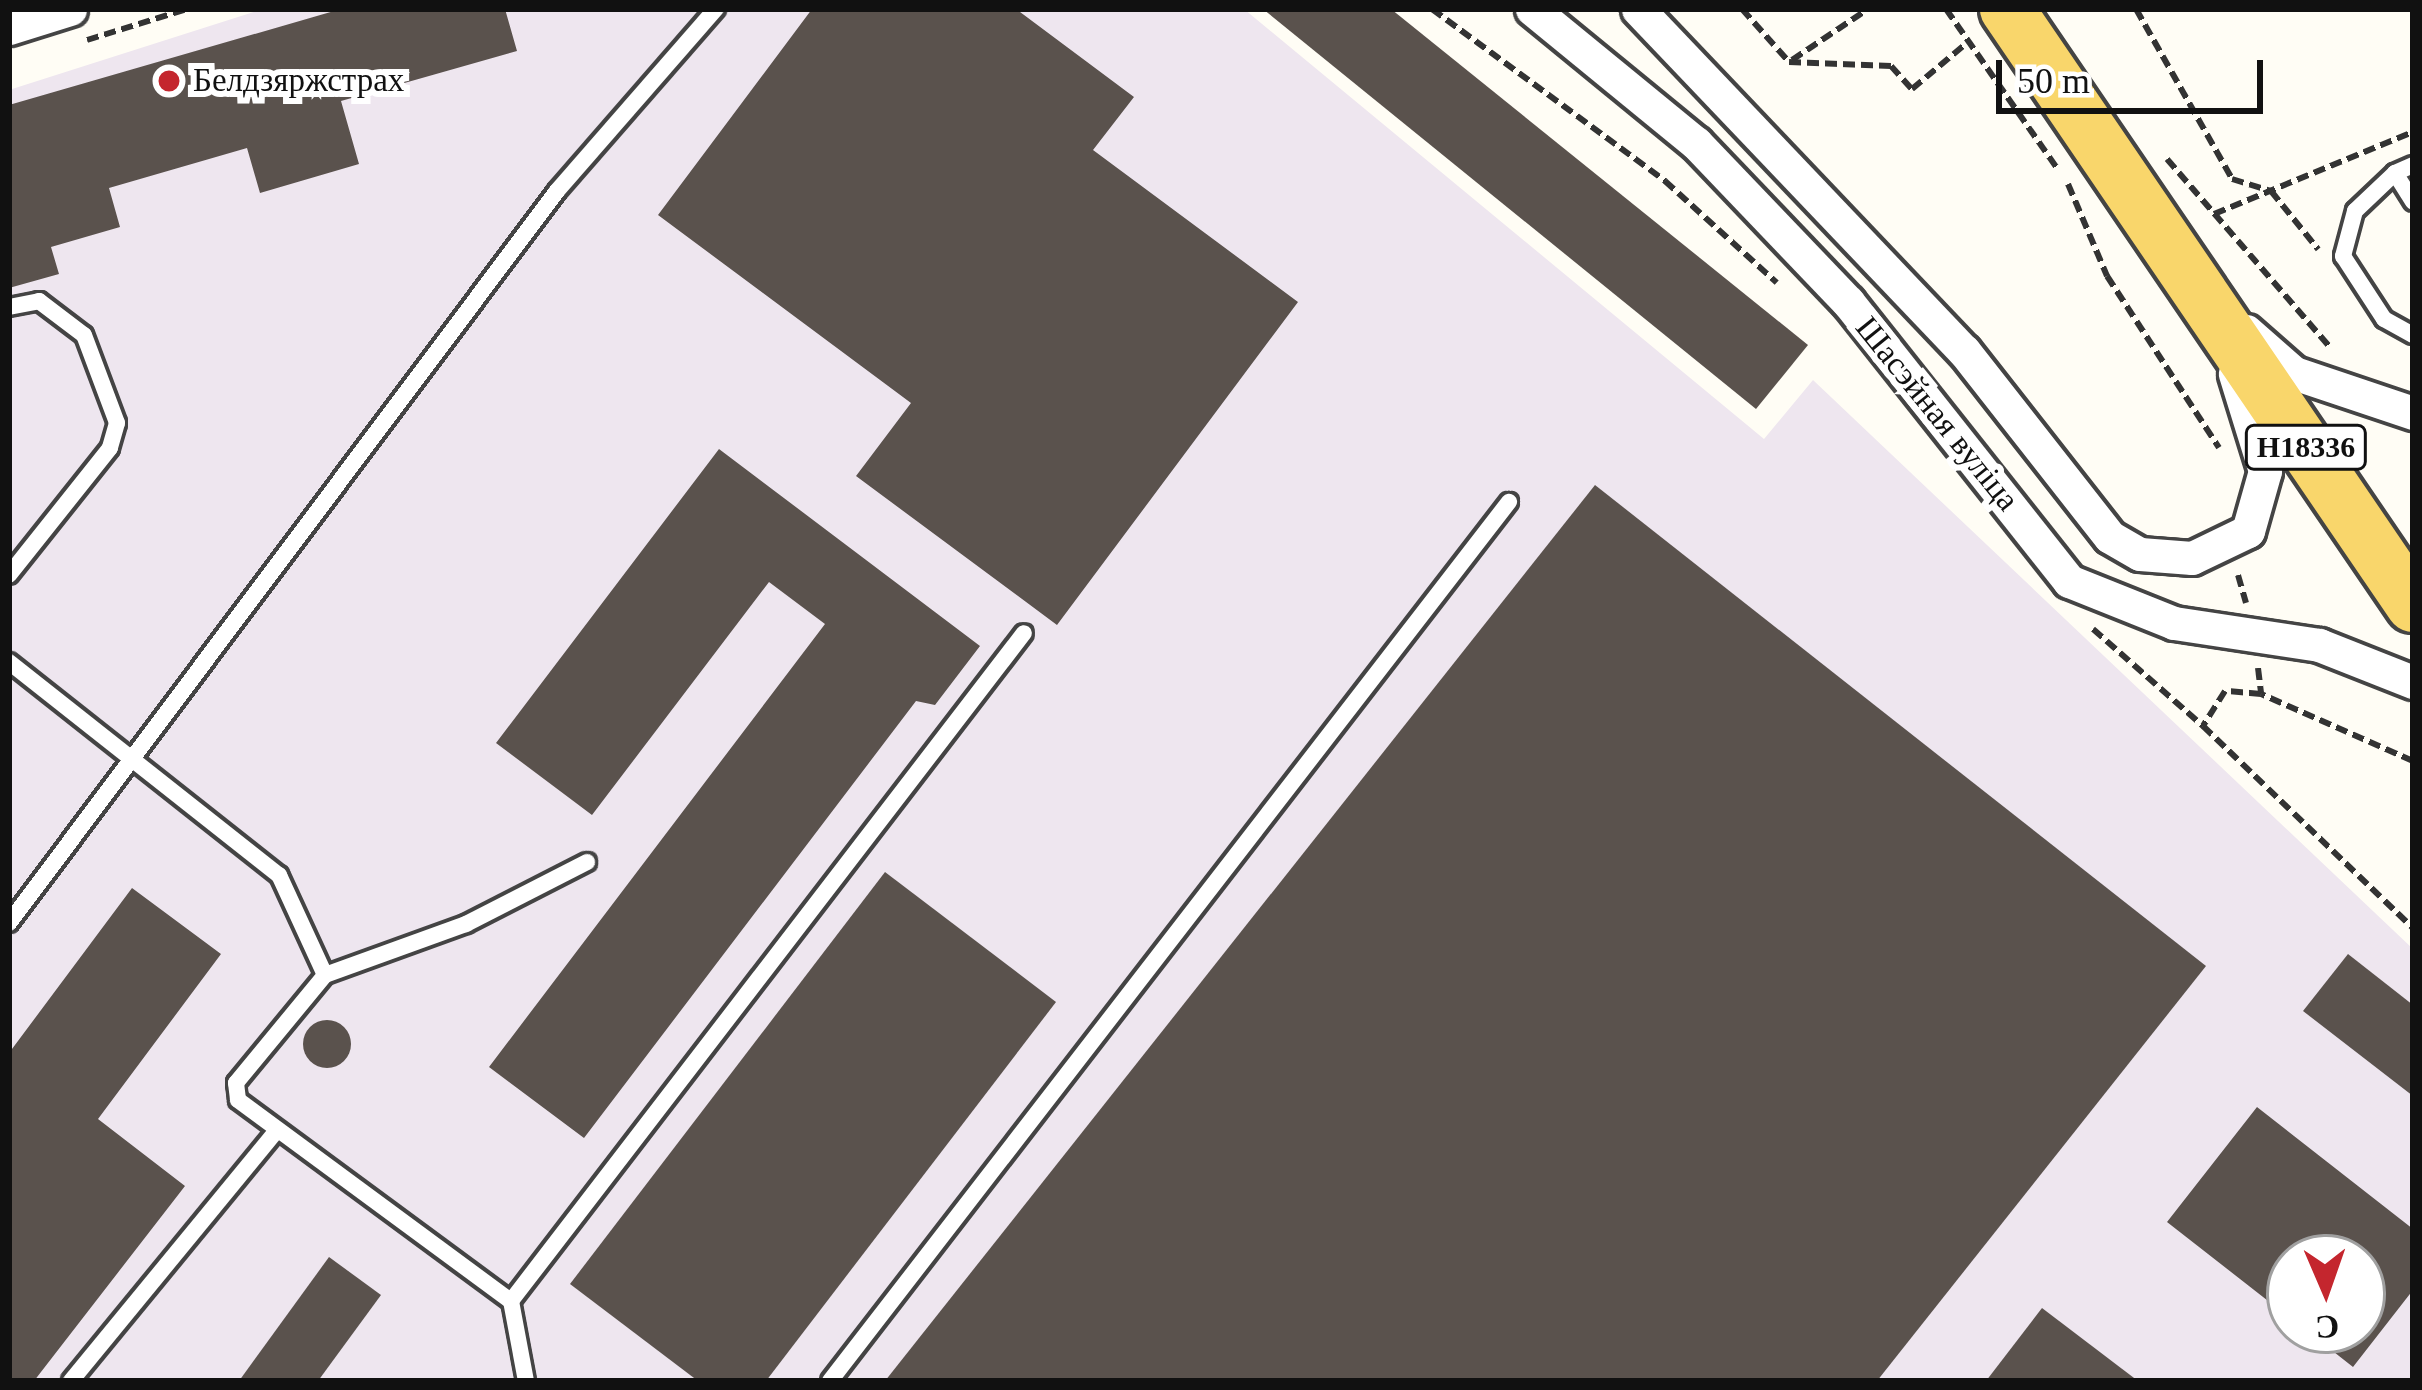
<!DOCTYPE html>
<meta charset="utf-8">
<style>
body{margin:0}
#map{position:relative;width:2422px;height:1390px;overflow:hidden;background:#fffdf5;font-family:Georgia,serif}
div>[style]{position:absolute}
.industrial>*{inset:0;background:#eee6ef}
.building>*{inset:0;background:#5a524d}
.round{border-radius:50%}
.path>*{height:6px;margin-top:-3px;transform-origin:0;background:repeating-linear-gradient(90deg,#333 0 12px,transparent 0 18px)}
.roads{filter:drop-shadow(3px 0 #444) drop-shadow(-3px 0 #444) drop-shadow(0 3px #444) drop-shadow(0 -3px #444)}
.lane>*{height:16px;margin:-8px;padding:0 8px;transform-origin:8px;border-radius:8px;background:#fff}
.street>*{height:33px;margin:-16.5px;padding:0 16.5px;transform-origin:16.5px;border-radius:16.5px;background:#fff}
.primary>*{height:54px;margin:-27px;padding:0 27px;transform-origin:27px;border-radius:27px;background:#f9d66b}
.dots>*{width:33px;height:33px;translate:-50% -50%;box-sizing:border-box;border:6px solid #fff;border-radius:50%}
span{translate:-50% -50%;white-space:nowrap;text-align:center;line-height:1.15;-webkit-text-stroke:12px #fff;paint-order:stroke}
.shield-label span{padding:3px 9px;background:#fff;border:3px solid;border-radius:9px;-webkit-text-stroke-width:0}
.shield-label{font-size:30px;color:#111;font-weight:700}
.poi-label{font-size:33px;color:#111}
.left{translate:0 -50%;text-align:left}
.street-label{font-size:33px;color:#111}
.frame{position:absolute;inset:0;border:12px solid #111;pointer-events:none}
.north{position:absolute;left:2266px;top:1234px;width:120px;height:120px;box-sizing:border-box;background:#fff;border:3px solid #a0a0a0;border-radius:50%;rotate:178deg;font-size:33px;font-weight:700;line-height:48px;text-align:center;color:#111}
.north::after{content:'';display:block;margin:auto;width:42px;height:54px;background:#c4262e;clip-path:polygon(50% 0,100% 100%,50% 72%,0 100%)}
.scale{position:absolute;left:1996px;top:60px;width:267px;height:54px;box-sizing:border-box;border:6px solid #111;border-top:0;padding-left:15px;font-size:36px;line-height:42px;white-space:nowrap;color:#111;-webkit-text-stroke:9px #fff;paint-order:stroke}
</style>
<div id="map">
<div class="industrial">
<i style="clip-path:polygon(evenodd,263px 9px,1244px 9px,1764px 439px,1813px 380px,2413px 949px,2413px 1381px,9px 1381px,9px 90px,263px 9px,2290px 1258px,2362px 1258px,2362px 1330px,2290px 1330px,2290px 1258px)"></i>
</div>
<div class="building">
<i style="clip-path:polygon(341px 9px,505px 9px,517px 51px,341px 101px,359px 164px,260px 193px,247px 148px,109px 188px,120px 227px,51px 247px,59px 274px,9px 288px,9px 105px)"></i>
<i style="clip-path:polygon(812px 9px,1016px 9px,1134px 97px,1093px 150px,1298px 302px,1057px 625px,856px 476px,911px 403px,658px 215px)"></i>
<i style="clip-path:polygon(1263px 9px,1391px 9px,1808px 345px,1756px 409px)"></i>
<i style="clip-path:polygon(719px 449px,980px 646px,935px 705px,916px 701px,584px 1138px,489px 1067px,825px 624px,769px 582px,592px 815px,496px 743px)"></i>
<i style="clip-path:polygon(1595px 485px,2206px 966px,1877px 1381px,885px 1381px)"></i>
<i style="clip-path:polygon(885px 872px,1056px 1002px,766px 1381px,698px 1381px,570px 1284px)"></i>
<i style="clip-path:polygon(132px 888px,221px 954px,98px 1119px,185px 1186px,34px 1381px,9px 1381px,9px 1053px)"></i>
<i style="clip-path:polygon(2348px 954px,2413px 1005px,2413px 1096px,2303px 1011px)"></i>
<i class="round" style="left:303px;top:1020px;width:48px;height:48px"></i>
<i style="clip-path:polygon(2257px 1107px,2413px 1229px,2413px 1290px,2353px 1367px,2306px 1330px,2362px 1330px,2362px 1258px,2290px 1258px,2290px 1318px,2167px 1222px)"></i>
<i style="clip-path:polygon(329px 1257px,381px 1295px,318px 1381px,239px 1381px)"></i>
<i style="clip-path:polygon(2042px 1308px,2138px 1381px,1986px 1381px)"></i>
</div>
<div class="path">
<i style="left:1432px;top:9px;width:290px;rotate:36.4deg"></i>
<i style="left:1665px;top:181px;width:151px;rotate:42.3deg"></i>
<i style="left:1742px;top:9px;width:71px;rotate:48.4deg"></i>
<i style="left:1789px;top:62px;width:102px;rotate:2.2deg"></i>
<i style="left:1891px;top:66px;width:31px;rotate:48deg"></i>
<i style="left:1912px;top:89px;width:73px;rotate:-40deg"></i>
<i style="left:1946px;top:9px;width:194px;rotate:55.1deg"></i>
<i style="left:2136px;top:9px;width:195px;rotate:60.5deg"></i>
<i style="left:2232px;top:179px;width:41px;rotate:17.1deg"></i>
<i style="left:2271px;top:191px;width:75px;rotate:51deg"></i>
<i style="left:87px;top:40px;width:105px;rotate:-17.2deg"></i>
<i style="left:1792px;top:60px;width:92px;rotate:-33.9deg"></i>
<i style="left:2167px;top:159px;width:250px;rotate:49.1deg"></i>
<i style="left:2068px;top:184px;width:100px;rotate:67deg"></i>
<i style="left:2107px;top:276px;width:205px;rotate:56.9deg"></i>
<i style="left:2214px;top:214px;width:215px;rotate:-22.4deg"></i>
<i style="left:2238px;top:575px;width:29px;rotate:74deg"></i>
<i style="left:2093px;top:629px;width:147px;rotate:41.4deg"></i>
<i style="left:2258px;top:668px;width:26px;rotate:83deg"></i>
<i style="left:2413px;top:761px;width:166px;rotate:-156.2deg"></i>
<i style="left:2261px;top:694px;width:36px;rotate:-175deg"></i>
<i style="left:2225px;top:691px;width:41px;rotate:122.2deg"></i>
<i style="left:2203px;top:726px;width:291px;rotate:43.9deg"></i>
</div>
<div class="roads">
<div class="lane">
<i style="left:2413px;top:165px;width:20px;rotate:156deg"></i>
<i style="left:2395px;top:173px;width:34px;rotate:58deg"></i>
<i style="left:2395px;top:173px;width:55px;rotate:136.5deg"></i>
<i style="left:2355px;top:211px;width:47px;rotate:104.9deg"></i>
<i style="left:2343px;top:256px;width:75px;rotate:56.9deg"></i>
<i style="left:2384px;top:319px;width:33px;rotate:29deg"></i>
<i style="left:9px;top:307px;width:31px;rotate:-11deg"></i>
<i style="left:39px;top:301px;width:56px;rotate:37.1deg"></i>
<i style="left:84px;top:335px;width:94px;rotate:69.4deg"></i>
<i style="left:117px;top:423px;width:26px;rotate:106deg"></i>
<i style="left:110px;top:448px;width:162px;rotate:128.5deg"></i>
<i style="left:9px;top:662px;width:344px;rotate:38.3deg"></i>
<i style="left:279px;top:875px;width:110px;rotate:65.3deg"></i>
<i style="left:325px;top:975px;width:140px;rotate:129.5deg"></i>
<i style="left:236px;top:1083px;width:17px;rotate:83deg"></i>
<i style="left:238px;top:1100px;width:339px;rotate:36.4deg"></i>
<i style="left:511px;top:1301px;width:81px;rotate:79.4deg"></i>
<i style="left:9px;top:923px;width:914px;rotate:-53.18deg"></i>
<i style="left:557px;top:191px;width:242px;rotate:-48.9deg"></i>
<i style="left:325px;top:975px;width:150px;rotate:-19.9deg"></i>
<i style="left:466px;top:924px;width:136px;rotate:-27.1deg"></i>
<i style="left:511px;top:1301px;width:842px;rotate:-52.48deg"></i>
<i style="left:71px;top:1381px;width:321px;rotate:-50.6deg"></i>
<i style="left:830px;top:1381px;width:1111px;rotate:-52.32deg"></i>
</div>
<div class="street">
<i style="left:1532px;top:9px;width:212px;rotate:39.3deg"></i>
<i style="left:1696px;top:143px;width:220px;rotate:46.3deg"></i>
<i style="left:1848px;top:302px;width:356px;rotate:51.6deg"></i>
<i style="left:2069px;top:581px;width:113px;rotate:21.8deg"></i>
<i style="left:2174px;top:623px;width:147px;rotate:8.6deg"></i>
<i style="left:2319px;top:645px;width:101px;rotate:21.5deg"></i>
<i style="left:1638px;top:9px;width:472px;rotate:46.4deg"></i>
<i style="left:1964px;top:351px;width:236px;rotate:51.9deg"></i>
<i style="left:2110px;top:537px;width:34px;rotate:30deg"></i>
<i style="left:2140px;top:554px;width:52px;rotate:4.4deg"></i>
<i style="left:2192px;top:558px;width:62px;rotate:-25.7deg"></i>
<i style="left:2248px;top:531px;width:62px;rotate:-74.2deg"></i>
<i style="left:2265px;top:471px;width:102px;rotate:-107.2deg"></i>
<i style="left:9px;top:28px;width:64px;rotate:-17.3deg"></i>
<i style="left:2246px;top:331px;width:64px;rotate:41.2deg"></i>
<i style="left:2294px;top:373px;width:126px;rotate:18.6deg"></i>
</div>
<div class="primary">
<i style="left:2007px;top:9px;width:721px;rotate:55.74deg"></i>
</div>
</div>
<div class="dots">
<i style="left:169px;top:81px;background:#c4262e"></i>
</div>
<div class="shield-label">
<span style="left:2306px;top:447px">Н18336</span>
</div>
<div class="poi-label">
<span class="left" style="left:193px;top:81px">Белдзяржстрах</span>
</div>
<div class="street-label">
<span style="left:1937px;top:414px;rotate:51deg">Шасэйная вуліца</span>
</div>
<div class="frame"></div>
<div class="north">С</div>
<div class="scale">50 m</div>
</div>
